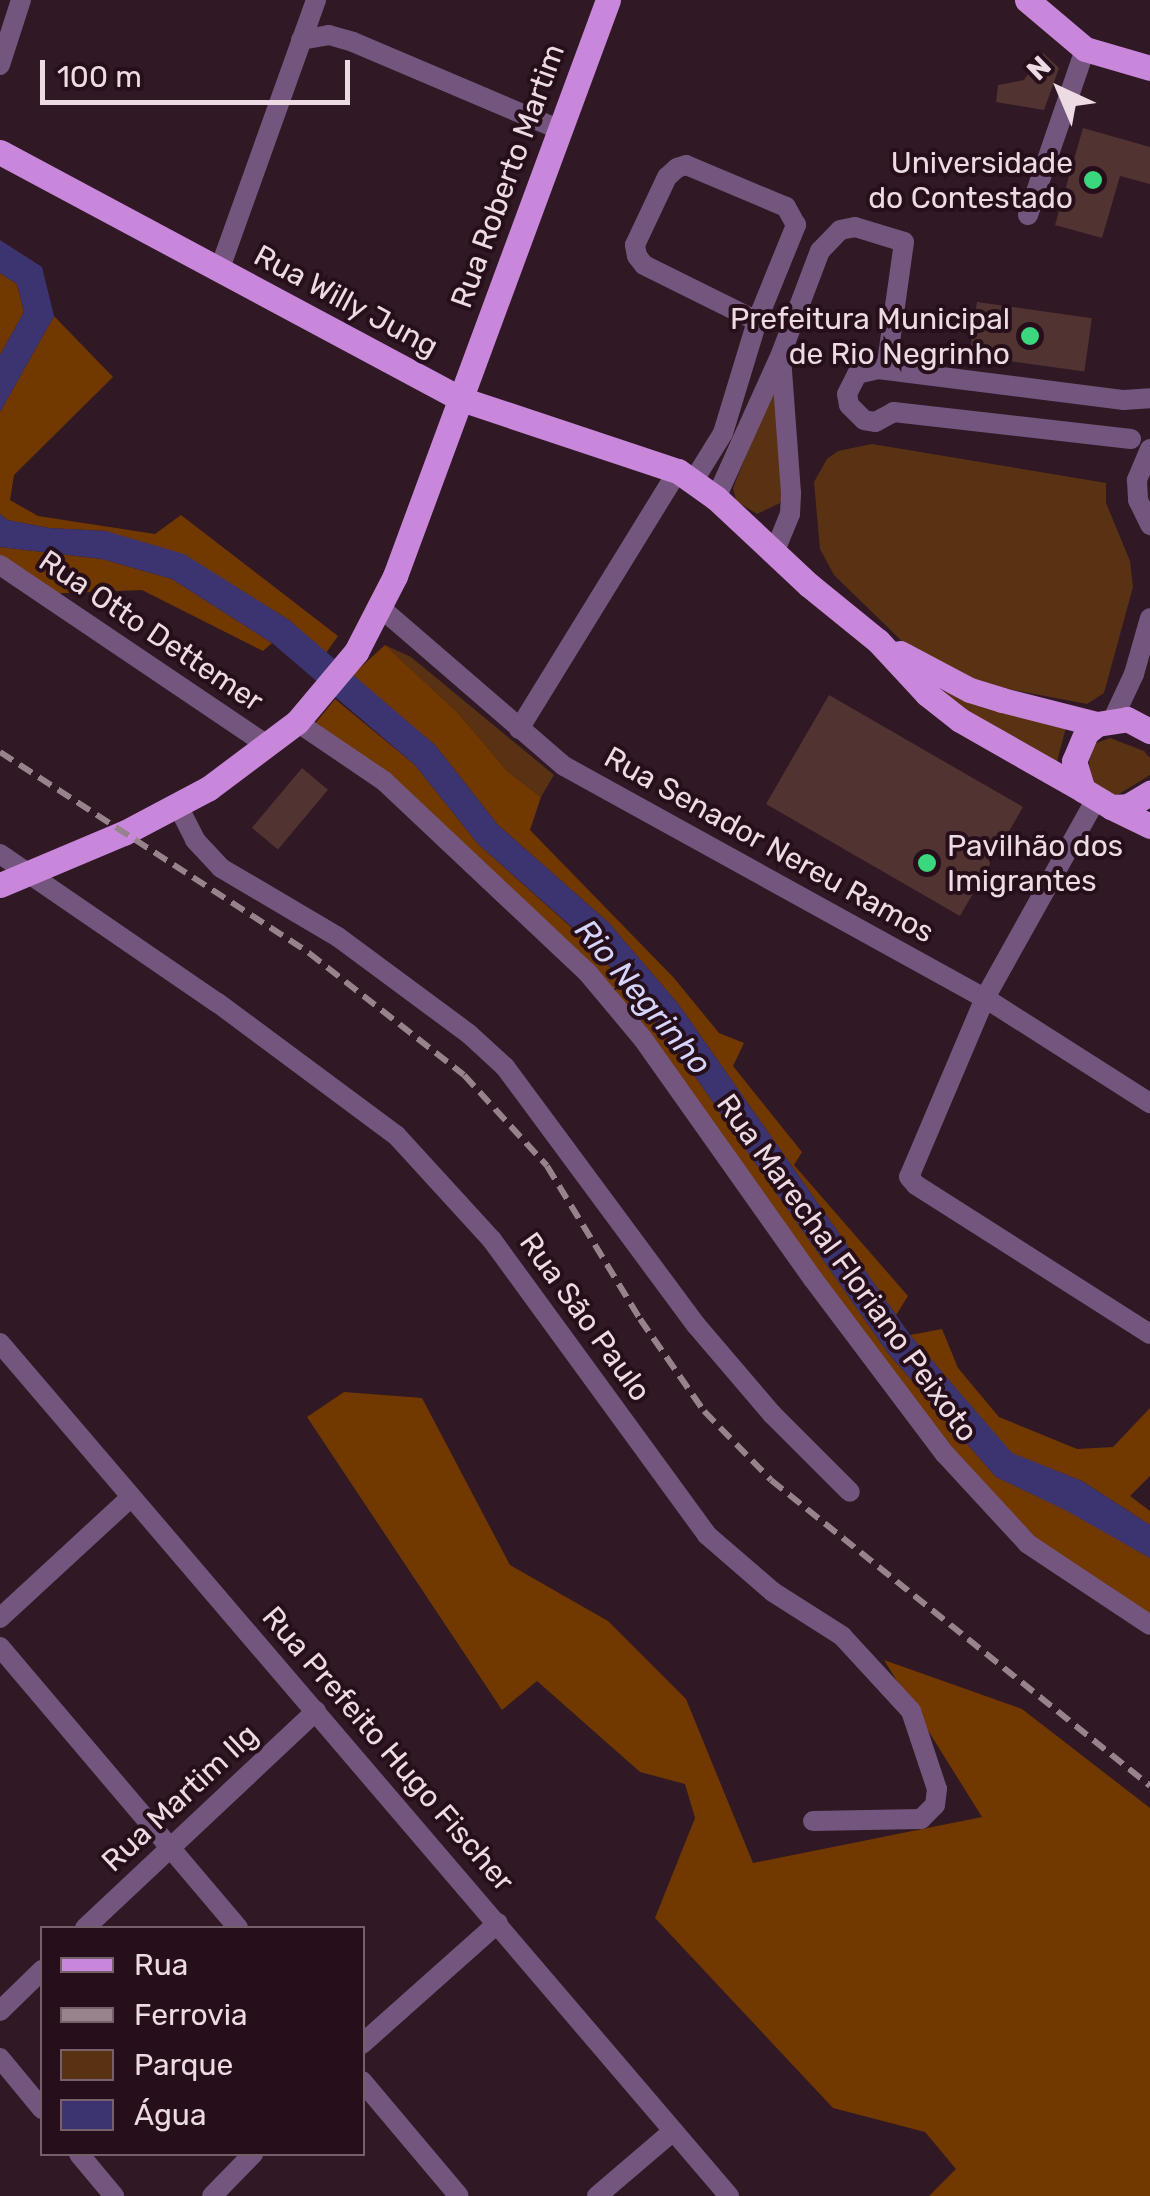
<!DOCTYPE html>
<meta charset="utf-8">
<style>
body{margin:0}
#map{position:relative;width:1150px;height:2196px;overflow:hidden;background:#301824;font-family:Rubik,sans-serif}
div>[style]{position:absolute}
.green>*{inset:0;background:#593214}
.forest>*{inset:0;background:#713800}
.water>*{inset:0;background:#3b3470}
.building>*{inset:0;background:#513432;transform-origin:0 0}
.minor>*{height:20px;margin:-10px;padding:0 10px;transform-origin:10px;border-radius:10px;background:#74557d}
.major>*{height:25px;margin:-12.5px;padding:0 12.5px;transform-origin:12.5px;border-radius:12.5px;background:#c887db}
.rail>*{height:6px;margin-top:-3px;transform-origin:0;background:repeating-linear-gradient(90deg,#98838d 0 15px,transparent 0 23px)}
.dots>*{width:28px;height:28px;translate:-50% -50%;box-sizing:border-box;border:5px solid #260f1a;border-radius:50%}
span{translate:-50% -50%;white-space:nowrap;text-align:center;line-height:1.15;-webkit-text-stroke:8px #260f1a;paint-order:stroke}
.poi-label{font-size:30px;color:#eddbe3}
.right{translate:-100% -50%;text-align:right}
.left{translate:0 -50%;text-align:left}
.street-label{font-size:30px;color:#eddbe3}
.water-label{font-size:32px;color:#d5d5fb;font-style:italic}
.legend{position:absolute;left:40px;top:1926px;width:325px;height:230px;box-sizing:border-box;background:#260f1a;border:2px solid #76616a;margin:0;padding:12px 18px;list-style:none;font-size:30px;color:#eddbe3}
.legend li{display:flex;align-items:center;gap:20px;height:50px}
.legend b{width:50px;border:2px solid #76616a}
.north{position:absolute;left:1010px;top:40px;width:100px;height:100px;-webkit-text-stroke:8px #260f1a;paint-order:stroke;rotate:316deg;font-size:28px;font-weight:700;line-height:40px;text-align:center;color:#eddbe3}
.north::after{content:'';display:block;margin:auto;width:35px;height:45px;background:#eddbe3;clip-path:polygon(50% 0,100% 100%,50% 72%,0 100%)}
.scale{position:absolute;left:40px;top:60px;width:310px;height:45px;box-sizing:border-box;border:5px solid #eddbe3;border-top:0;padding-left:12px;font-size:30px;line-height:35px;white-space:nowrap;color:#eddbe3;-webkit-text-stroke:8px #260f1a;paint-order:stroke}
</style>
<div id="map">
<div class="green">
<i style="clip-path:polygon(775px 383px,784px 491px,780px 503px,757px 514px,736px 501px,733px 488px)"></i>
<i style="clip-path:polygon(872px 444px,1106px 483px,1106px 503px,1130px 561px,1133px 587px,1104px 693px,1087px 704px,981px 684px,908px 647px,834px 575px,820px 549px,814px 482px,827px 459px,838px 451px)"></i>
<i style="clip-path:polygon(385px 645px,411px 657px,554px 775px,541px 797px,508px 772px,457px 712px)"></i>
<i style="clip-path:polygon(943px 691px,1067px 724px,1056px 765px,1004px 739px)"></i>
<i style="clip-path:polygon(1110px 738px,1144px 751px,1150px 758px,1150px 775px,1111px 799px,1090px 784px,1089px 761px,1094px 744px)"></i>
</div>
<div class="forest">
<i style="clip-path:polygon(0 273px,17px 284px,24px 312px,0 355px)"></i>
<i style="clip-path:polygon(54px 316px,113px 377px,14px 475px,10px 500px,38px 516px,155px 534px,181px 515px,338px 636px,326px 653px,289px 620px,237px 588px,106px 531px,49px 528px,7px 520px,0 514px,0 412px)"></i>
<i style="clip-path:polygon(0 547px,102px 559px,172px 579px,272px 643px,263px 651px,142px 590px,43px 594px,0 565px)"></i>
<i style="clip-path:polygon(385px 645px,457px 712px,508px 772px,541px 797px,530px 830px,674px 978px,719px 1033px,744px 1043px,733px 1066px,802px 1152px,794px 1165px,908px 1296px,896px 1315px,679px 1005px,609px 923px,498px 825px,435px 745px,351px 676px)"></i>
<i style="clip-path:polygon(335px 699px,415px 765px,478px 844px,589px 943px,657px 1022px,888px 1353px,996px 1477px,1067px 1510px,1150px 1558px,1150px 1625px,1028px 1544px,548px 931px,310px 730px)"></i>
<i style="clip-path:polygon(942px 1329px,958px 1368px,999px 1417px,1077px 1449px,1113px 1447px,1150px 1408px,1150px 1476px,1130px 1496px,1150px 1511px,1150px 1525px,1082px 1481px,1012px 1454px,910px 1335px)"></i>
<i style="clip-path:polygon(344px 1392px,422px 1398px,510px 1565px,608px 1621px,686px 1699px,753px 1863px,982px 1817px,884px 1660px,1022px 1709px,1150px 1808px,1150px 2196px,929px 2196px,956px 2169px,925px 2132px,833px 2108px,655px 1918px,695px 1818px,685px 1784px,640px 1772px,537px 1681px,502px 1710px,307px 1417px)"></i>
</div>
<div class="water">
<i style="clip-path:polygon(0 240px,42px 267px,54px 316px,0 412px,0 355px,24px 312px,17px 284px,0 273px)"></i>
<i style="clip-path:polygon(0 514px,7px 520px,49px 528px,106px 531px,184px 554px,289px 620px,435px 745px,498px 825px,609px 923px,679px 1005px,910px 1335px,1012px 1453px,1082px 1481px,1150px 1525px,1150px 1558px,1067px 1511px,996px 1477px,888px 1353px,657px 1022px,589px 942px,478px 844px,415px 765px,272px 643px,172px 579px,102px 559px,0 547px)"></i>
</div>
<div class="building">
<i style="clip-path:polygon(1043px 53px,1059px 68px,1044px 110px,996px 102px,998px 85px,1024px 80px)"></i>
<i style="clip-path:polygon(1083px 128px,1150px 147px,1150px 184px,1120px 176px,1102px 238px,1055px 225px)"></i>
<i style="left:977px;top:302px;width:116px;height:54px;rotate:8deg"></i>
<i style="left:829px;top:695px;width:224px;height:126px;rotate:30deg"></i>
<i style="left:302px;top:768px;width:34px;height:78px;rotate:40deg"></i>
</div>
<div class="minor">
<i style="left:301px;top:40px;width:28px;rotate:-10deg"></i>
<i style="left:329px;top:35px;width:25px;rotate:16deg"></i>
<i style="left:353px;top:42px;width:225px;rotate:23deg"></i>
<i style="left:0;top:65px;width:68px;rotate:-72.1deg"></i>
<i style="left:1028px;top:215px;width:176px;rotate:-71deg"></i>
<i style="left:219px;top:271px;width:288px;rotate:-70.3deg"></i>
<i style="left:1131px;top:439px;width:239px;rotate:-173.5deg"></i>
<i style="left:894px;top:412px;width:21px;rotate:152deg"></i>
<i style="left:875px;top:422px;width:11px;rotate:-170deg"></i>
<i style="left:864px;top:420px;width:21px;rotate:-135deg"></i>
<i style="left:849px;top:405px;width:11px;rotate:-100deg"></i>
<i style="left:847px;top:394px;width:22px;rotate:-63deg"></i>
<i style="left:857px;top:374px;width:22px;rotate:-13deg"></i>
<i style="left:878px;top:369px;width:248px;rotate:7.2deg"></i>
<i style="left:1124px;top:400px;width:26px;rotate:-4deg"></i>
<i style="left:1150px;top:449px;width:34px;rotate:113deg"></i>
<i style="left:1137px;top:480px;width:20px;rotate:87deg"></i>
<i style="left:1138px;top:500px;width:28px;rotate:64deg"></i>
<i style="left:694px;top:480px;width:55px;rotate:-58.3deg"></i>
<i style="left:723px;top:433px;width:117px;rotate:-73.1deg"></i>
<i style="left:757px;top:321px;width:104px;rotate:-67.9deg"></i>
<i style="left:796px;top:225px;width:21px;rotate:-119deg"></i>
<i style="left:786px;top:207px;width:108px;rotate:-157.2deg"></i>
<i style="left:686px;top:165px;width:9px;rotate:162deg"></i>
<i style="left:677px;top:168px;width:13px;rotate:138deg"></i>
<i style="left:667px;top:177px;width:75px;rotate:115.2deg"></i>
<i style="left:635px;top:245px;width:11px;rotate:80deg"></i>
<i style="left:637px;top:256px;width:11px;rotate:52deg"></i>
<i style="left:644px;top:265px;width:126px;rotate:26.4deg"></i>
<i style="left:716px;top:498px;width:158px;rotate:-65.7deg"></i>
<i style="left:781px;top:354px;width:110px;rotate:-69.3deg"></i>
<i style="left:820px;top:251px;width:29px;rotate:-46deg"></i>
<i style="left:840px;top:230px;width:15px;rotate:-11deg"></i>
<i style="left:855px;top:227px;width:51px;rotate:17deg"></i>
<i style="left:904px;top:242px;width:129px;rotate:98deg"></i>
<i style="left:774px;top:553px;width:42px;rotate:-67.7deg"></i>
<i style="left:790px;top:514px;width:21px;rotate:-87deg"></i>
<i style="left:791px;top:493px;width:137px;rotate:-94.2deg"></i>
<i style="left:0;top:565px;width:323px;rotate:34deg"></i>
<i style="left:382px;top:609px;width:240px;rotate:40.8deg"></i>
<i style="left:564px;top:766px;width:481px;rotate:28.9deg"></i>
<i style="left:985px;top:998px;width:196px;rotate:32.5deg"></i>
<i style="left:1113px;top:719px;width:50px;rotate:-65deg"></i>
<i style="left:1134px;top:674px;width:58px;rotate:-74.1deg"></i>
<i style="left:297px;top:722px;width:105px;rotate:34.1deg"></i>
<i style="left:384px;top:781px;width:279px;rotate:43.3deg"></i>
<i style="left:587px;top:972px;width:87px;rotate:50.1deg"></i>
<i style="left:643px;top:1039px;width:294px;rotate:54.7deg"></i>
<i style="left:813px;top:1279px;width:219px;rotate:53deg"></i>
<i style="left:945px;top:1454px;width:122px;rotate:47.3deg"></i>
<i style="left:1028px;top:1544px;width:146px;rotate:33.6deg"></i>
<i style="left:519px;top:729px;width:303px;rotate:-58.4deg"></i>
<i style="left:1095px;top:801px;width:226px;rotate:119.2deg"></i>
<i style="left:985px;top:998px;width:194px;rotate:113deg"></i>
<i style="left:909px;top:1177px;width:11px;rotate:49deg"></i>
<i style="left:916px;top:1185px;width:277px;rotate:32.5deg"></i>
<i style="left:178px;top:806px;width:38px;rotate:63deg"></i>
<i style="left:195px;top:840px;width:38px;rotate:47deg"></i>
<i style="left:221px;top:868px;width:136px;rotate:30.5deg"></i>
<i style="left:338px;top:937px;width:163px;rotate:36.5deg"></i>
<i style="left:469px;top:1034px;width:49px;rotate:42.5deg"></i>
<i style="left:505px;top:1067px;width:321px;rotate:53.5deg"></i>
<i style="left:696px;top:1325px;width:117px;rotate:49.5deg"></i>
<i style="left:772px;top:1414px;width:110px;rotate:45deg"></i>
<i style="left:0;top:854px;width:264px;rotate:34.4deg"></i>
<i style="left:218px;top:1003px;width:222px;rotate:36.6deg"></i>
<i style="left:396px;top:1135px;width:142px;rotate:47.6deg"></i>
<i style="left:492px;top:1240px;width:365px;rotate:53.9deg"></i>
<i style="left:707px;top:1535px;width:87px;rotate:40.8deg"></i>
<i style="left:773px;top:1592px;width:82px;rotate:32.5deg"></i>
<i style="left:842px;top:1636px;width:102px;rotate:47.4deg"></i>
<i style="left:911px;top:1711px;width:82px;rotate:71.6deg"></i>
<i style="left:937px;top:1789px;width:16px;rotate:97deg"></i>
<i style="left:935px;top:1805px;width:20px;rotate:135deg"></i>
<i style="left:921px;top:1819px;width:108px;rotate:178.9deg"></i>
<i style="left:0;top:1343px;width:1122px;rotate:49.48deg"></i>
<i style="left:0;top:1618px;width:178px;rotate:-42.7deg"></i>
<i style="left:0;top:1647px;width:368px;rotate:49.7deg"></i>
<i style="left:85px;top:1928px;width:317px;rotate:-43.2deg"></i>
<i style="left:0;top:2011px;width:59px;rotate:-44.3deg"></i>
<i style="left:362px;top:2044px;width:182px;rotate:-41.7deg"></i>
<i style="left:0;top:2058px;width:66px;rotate:50.5deg"></i>
<i style="left:362px;top:2081px;width:150px;rotate:49.9deg"></i>
<i style="left:79px;top:2154px;width:55px;rotate:50.2deg"></i>
<i style="left:212px;top:2196px;width:59px;rotate:-45.7deg"></i>
<i style="left:597px;top:2196px;width:100px;rotate:-40.5deg"></i>
</div>
<div class="major">
<i style="left:1027px;top:0;width:76px;rotate:40.2deg"></i>
<i style="left:1085px;top:49px;width:68px;rotate:16.3deg"></i>
<i style="left:0;top:152px;width:523px;rotate:28.18deg"></i>
<i style="left:461px;top:399px;width:229px;rotate:18.4deg"></i>
<i style="left:678px;top:471px;width:47px;rotate:35.4deg"></i>
<i style="left:716px;top:498px;width:127px;rotate:43.1deg"></i>
<i style="left:809px;top:585px;width:89px;rotate:39.1deg"></i>
<i style="left:878px;top:641px;width:72px;rotate:47.2deg"></i>
<i style="left:927px;top:694px;width:42px;rotate:38.2deg"></i>
<i style="left:960px;top:720px;width:142px;rotate:29.6deg"></i>
<i style="left:900px;top:653px;width:79px;rotate:27.9deg"></i>
<i style="left:970px;top:690px;width:34px;rotate:17deg"></i>
<i style="left:1002px;top:700px;width:98px;rotate:14.2deg"></i>
<i style="left:1097px;top:724px;width:30px;rotate:-9deg"></i>
<i style="left:1127px;top:719px;width:26px;rotate:28deg"></i>
<i style="left:1097px;top:724px;width:14px;rotate:141deg"></i>
<i style="left:1086px;top:733px;width:30px;rotate:113deg"></i>
<i style="left:1074px;top:761px;width:30px;rotate:73deg"></i>
<i style="left:1083px;top:790px;width:33px;rotate:31deg"></i>
<i style="left:1111px;top:807px;width:17px;rotate:-3deg"></i>
<i style="left:1128px;top:806px;width:26px;rotate:-31deg"></i>
<i style="left:1111px;top:807px;width:43px;rotate:26deg"></i>
<i style="left:0;top:885px;width:134px;rotate:-22.8deg"></i>
<i style="left:124px;top:833px;width:96px;rotate:-27.9deg"></i>
<i style="left:209px;top:788px;width:110px;rotate:-36.9deg"></i>
<i style="left:297px;top:722px;width:92px;rotate:-49.9deg"></i>
<i style="left:356px;top:652px;width:85px;rotate:-62.8deg"></i>
<i style="left:395px;top:576px;width:614px;rotate:-69.71deg"></i>
</div>
<div class="rail">
<i style="left:0;top:752px;width:369px;rotate:33deg"></i>
<i style="left:309px;top:953px;width:197px;rotate:38.2deg"></i>
<i style="left:464px;top:1075px;width:123px;rotate:47.6deg"></i>
<i style="left:547px;top:1166px;width:179px;rotate:58.7deg"></i>
<i style="left:640px;top:1319px;width:112px;rotate:55.2deg"></i>
<i style="left:704px;top:1411px;width:96px;rotate:45.8deg"></i>
<i style="left:771px;top:1480px;width:487px;rotate:38.9deg"></i>
</div>
<div class="dots">
<i style="left:1093px;top:180px;background:#3bd77e"></i>
<i style="left:1030px;top:336px;background:#3bd77e"></i>
<i style="left:927px;top:863px;background:#3bd77e"></i>
</div>
<div class="poi-label">
<span class="right" style="left:1073px;top:180px">Universidade<br>do Contestado</span>
<span class="right" style="left:1010px;top:336px">Prefeitura Municipal<br>de Rio Negrinho</span>
<span class="left" style="left:947px;top:863px">Pavilhão dos<br>Imigrantes</span>
</div>
<div class="street-label">
<span style="left:508px;top:176px;rotate:-70deg">Rua Roberto Martim</span>
<span style="left:346px;top:301px;rotate:28deg">Rua Willy Jung</span>
<span style="left:151px;top:631px;rotate:34deg">Rua Otto Dettemer</span>
<span style="left:769px;top:845px;rotate:29deg">Rua Senador Nereu Ramos</span>
<span style="left:847px;top:1268px;rotate:54deg">Rua Marechal Floriano Peixoto</span>
<span style="left:585px;top:1317px;rotate:54deg">Rua São Paulo</span>
<span style="left:388px;top:1749px;rotate:49deg">Rua Prefeito Hugo Fischer</span>
<span style="left:180px;top:1798px;rotate:-43deg">Rua Martim Ilg</span>
</div>
<div class="water-label">
<span style="left:643px;top:997px;rotate:50deg">Rio Negrinho</span>
</div>
<ul class="legend">
<li><b style="height:12px;background:#c887db"></b>Rua</li>
<li><b style="height:12px;background:#98838d"></b>Ferrovia</li>
<li><b style="height:28px;background:#593214"></b>Parque</li>
<li><b style="height:28px;background:#3b3470"></b>Água</li>
</ul>
<div class="north">N</div>
<div class="scale">100 m</div>
</div>
